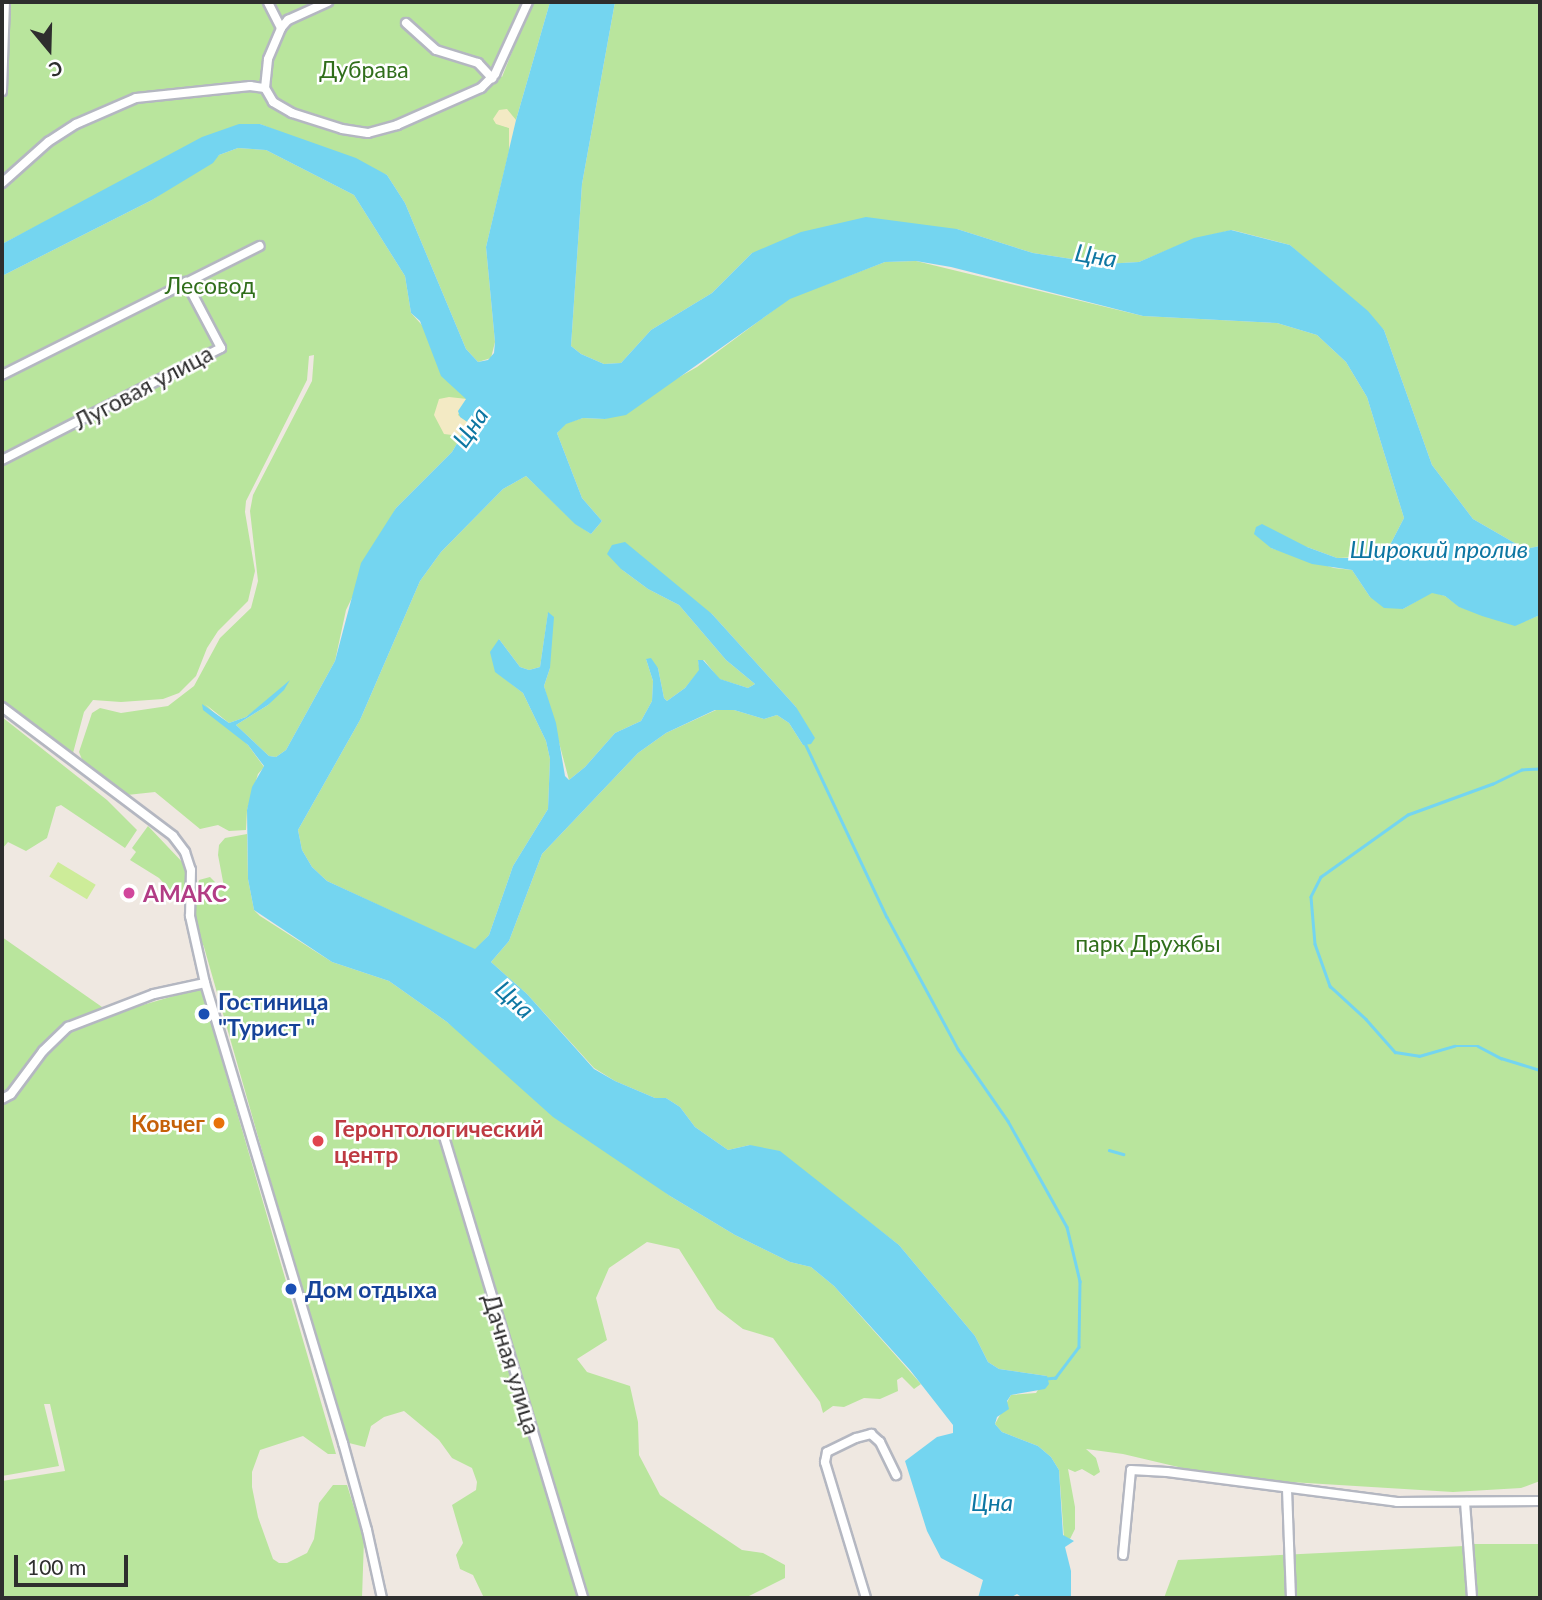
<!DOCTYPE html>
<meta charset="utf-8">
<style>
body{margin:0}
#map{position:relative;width:1542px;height:1600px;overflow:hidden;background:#efe8e1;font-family:Lato,sans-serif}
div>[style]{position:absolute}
.green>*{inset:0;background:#b9e59d;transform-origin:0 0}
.sand>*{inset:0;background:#f3eac4}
.pitch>*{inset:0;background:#cdec99;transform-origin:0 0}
.water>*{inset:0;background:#74d5f0}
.stream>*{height:2.5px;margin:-1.25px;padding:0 1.25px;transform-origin:1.25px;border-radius:1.25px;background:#74d5f0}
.roads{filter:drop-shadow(2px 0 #b4b7c1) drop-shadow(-2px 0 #b4b7c1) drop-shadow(0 2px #b4b7c1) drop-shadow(0 -2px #b4b7c1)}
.street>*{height:8px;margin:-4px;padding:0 4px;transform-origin:4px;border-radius:4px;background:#fff}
.dots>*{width:19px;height:19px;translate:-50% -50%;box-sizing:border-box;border:4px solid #fff;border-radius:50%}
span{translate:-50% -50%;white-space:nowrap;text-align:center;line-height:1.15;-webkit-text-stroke:5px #fff;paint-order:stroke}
.park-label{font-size:23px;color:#306e1b}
.street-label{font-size:23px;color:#2e2e2e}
.hotel-label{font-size:23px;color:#b23c85;font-weight:700}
.left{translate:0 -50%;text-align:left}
.transit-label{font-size:23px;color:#164399;font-weight:700}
.food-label{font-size:23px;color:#c56008;font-weight:700}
.right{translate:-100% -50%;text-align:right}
.health-label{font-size:23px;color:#be3a42;font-weight:700}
.water-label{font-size:24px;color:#0d76a2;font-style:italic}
.frame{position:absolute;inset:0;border:4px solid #2e2e2e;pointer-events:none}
.north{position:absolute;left:14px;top:14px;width:70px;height:70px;-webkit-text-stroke:5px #fff;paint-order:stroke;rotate:161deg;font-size:19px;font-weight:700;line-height:28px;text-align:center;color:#2e2e2e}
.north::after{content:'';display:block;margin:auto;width:24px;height:32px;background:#2e2e2e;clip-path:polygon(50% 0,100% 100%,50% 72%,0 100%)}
.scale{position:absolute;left:14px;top:1555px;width:114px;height:32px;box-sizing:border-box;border:4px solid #2e2e2e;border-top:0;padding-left:9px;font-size:21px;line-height:24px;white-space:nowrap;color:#2e2e2e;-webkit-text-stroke:5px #fff;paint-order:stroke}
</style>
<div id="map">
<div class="green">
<i style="clip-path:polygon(2px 2px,524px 2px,495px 70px,502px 77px,532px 2px,550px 2px,516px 120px,501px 125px,510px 128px,509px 151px,486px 247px,495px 342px,491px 358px,478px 362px,466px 349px,405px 203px,387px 175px,260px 124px,64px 212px,2px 244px)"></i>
<i style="clip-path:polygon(615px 2px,1540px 2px,1540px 546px,1525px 549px,1473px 519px,1432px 465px,1384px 330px,1290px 245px,1232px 230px,1194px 239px,1139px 262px,1104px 264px,1033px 253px,957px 229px,752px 253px,712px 293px,651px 330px,621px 363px,604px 364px,581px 354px,571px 346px,582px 184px)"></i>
<i style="clip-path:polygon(238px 148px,266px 150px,354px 195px,405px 276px,411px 313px,471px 379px,469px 423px,452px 452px,396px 508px,346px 610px,335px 661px,286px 750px,276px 757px,269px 756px,236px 725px,268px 705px,285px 683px,276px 694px,246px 717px,229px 723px,205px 704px,248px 745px,264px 767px,258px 774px,247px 810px,246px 830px,229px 831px,218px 825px,200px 829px,155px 792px,127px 795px,83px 762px,79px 752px,92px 713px,100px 708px,121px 713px,168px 706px,194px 686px,220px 638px,251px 608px,258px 581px,250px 511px,253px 495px,312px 381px,314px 355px,309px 356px,307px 380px,246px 501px,245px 512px,255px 571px,248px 601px,218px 631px,207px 648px,196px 676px,179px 693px,163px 699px,121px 702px,93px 700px,84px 712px,73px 753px,2px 703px,2px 276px,152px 200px,219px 155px)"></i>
<i style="clip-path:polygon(916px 261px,1143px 316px,1277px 323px,1317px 335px,1346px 362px,1367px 397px,1404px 518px,1390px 545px,1380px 556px,1337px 558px,1307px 547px,1271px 548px,1334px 568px,1352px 570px,1370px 597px,1403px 609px,1432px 592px,1445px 596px,1460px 607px,1515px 625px,1540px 615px,1540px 1481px,1521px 1488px,1453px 1492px,1225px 1478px,1123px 1454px,1086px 1449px,1096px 1458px,1100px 1472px,1094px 1476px,1082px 1469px,1075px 1472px,1068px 1469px,1075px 1507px,1075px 1529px,1070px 1539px,1064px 1538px,1059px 1470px,1051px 1457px,1038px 1446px,1002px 1432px,995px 1424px,1011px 1395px,1036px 1393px,1047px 1376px,999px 1369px,988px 1362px,975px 1336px,899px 1245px,843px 1202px,750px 1145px,728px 1150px,695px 1127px,680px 1107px,666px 1098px,655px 1098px,615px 1081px,594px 1068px,527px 994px,491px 962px,509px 941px,542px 854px,638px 753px,666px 733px,716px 710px,734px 710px,764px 719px,777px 715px,789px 723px,803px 745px,796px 707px,712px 614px,621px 569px,648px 589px,679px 605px,726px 660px,755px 684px,748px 688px,719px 679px,704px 660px,698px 661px,700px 670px,685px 688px,667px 701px,664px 698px,658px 668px,646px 659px,653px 681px,652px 701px,641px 721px,615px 733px,585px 767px,569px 780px,544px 686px,550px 668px,548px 613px,540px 667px,529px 670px,520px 667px,499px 639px,495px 671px,523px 693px,546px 741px,550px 759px,548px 809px,513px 866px,489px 935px,475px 950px,327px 881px,312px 867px,302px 850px,298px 830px,360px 720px,420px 581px,441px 552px,503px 489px,526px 476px,575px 523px,591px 534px,602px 521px,582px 498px,557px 433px,566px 423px,583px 418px,605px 419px,697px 367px,790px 298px,885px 262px)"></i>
<i style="clip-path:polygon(2px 717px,107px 800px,137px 830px,125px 848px,61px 805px,56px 807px,47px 838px,26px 851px,8px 842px,2px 849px)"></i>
<i style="clip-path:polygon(148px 826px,186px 866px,187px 877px,181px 902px,159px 878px,130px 860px,136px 852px,132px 848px)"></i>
<i style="clip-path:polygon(247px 834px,248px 879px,254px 910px,260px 916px,332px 962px,389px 981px,447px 1022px,670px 1196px,735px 1235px,790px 1262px,811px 1267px,834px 1286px,921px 1384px,914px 1389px,902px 1377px,897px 1380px,898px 1391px,880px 1399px,864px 1398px,844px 1407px,833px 1406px,823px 1413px,820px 1402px,773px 1338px,743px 1329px,717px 1309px,679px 1249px,647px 1242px,609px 1268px,596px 1298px,607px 1340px,577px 1359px,587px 1372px,630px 1386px,638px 1422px,639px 1455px,660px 1495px,742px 1550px,763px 1553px,785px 1565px,785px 1578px,745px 1598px,484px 1598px,473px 1575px,460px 1569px,456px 1555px,463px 1543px,452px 1505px,476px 1490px,477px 1482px,472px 1468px,452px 1458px,439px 1440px,404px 1411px,384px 1417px,371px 1426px,365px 1447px,345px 1442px,204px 947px,190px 915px,199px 880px,210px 877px,225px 892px,218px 855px,219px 845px,225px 838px)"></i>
<i style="clip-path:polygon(2px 937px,112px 1014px,201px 988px,336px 1454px,328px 1454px,303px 1436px,260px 1450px,252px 1472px,252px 1487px,258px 1517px,273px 1559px,279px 1563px,287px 1563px,307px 1553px,314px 1539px,319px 1503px,333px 1485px,347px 1485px,364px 1539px,362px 1598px,2px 1598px,2px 1481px,65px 1471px,50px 1404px,44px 1404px,59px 1466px,2px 1476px)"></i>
<i style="left:1540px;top:1544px;width:54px;height:70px;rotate:90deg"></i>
<i style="clip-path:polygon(1464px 1546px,1472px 1598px,1164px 1598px,1178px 1560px)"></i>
</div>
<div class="sand">
<i style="clip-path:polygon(507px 109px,516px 120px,509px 151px,509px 128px,496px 124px,493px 119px,499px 110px)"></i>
<i style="clip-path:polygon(449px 397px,467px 399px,458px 415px,469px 423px,460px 436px,444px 434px,434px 415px,439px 399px)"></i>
</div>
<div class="pitch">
<i style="left:58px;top:862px;width:44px;height:17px;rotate:31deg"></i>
</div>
<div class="water">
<i style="clip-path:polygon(550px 2px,615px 2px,582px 184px,571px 346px,581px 354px,604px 364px,621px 363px,651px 330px,712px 293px,752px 253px,801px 232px,866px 217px,957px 229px,1033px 253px,1104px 264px,1139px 262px,1194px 238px,1231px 230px,1290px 245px,1368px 311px,1384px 330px,1432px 465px,1473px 519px,1525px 549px,1540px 546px,1540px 615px,1515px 626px,1482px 616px,1459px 607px,1445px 596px,1432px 593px,1403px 609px,1384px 608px,1370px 597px,1352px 570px,1312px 564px,1271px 548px,1254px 534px,1256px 527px,1262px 524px,1307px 547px,1337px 558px,1367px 558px,1380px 556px,1390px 545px,1404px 518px,1367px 397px,1346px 362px,1317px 335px,1277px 323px,1143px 316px,951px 267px,916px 261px,885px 262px,790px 299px,626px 415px,605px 419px,583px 418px,566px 424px,557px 433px,582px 498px,602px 521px,591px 534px,575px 524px,526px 476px,503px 489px,441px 552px,420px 581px,360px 720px,298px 830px,302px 850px,312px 867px,327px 881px,475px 949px,489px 935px,513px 866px,548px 809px,550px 759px,546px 741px,523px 693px,495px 672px,490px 652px,499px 639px,520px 667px,529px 670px,540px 667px,548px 612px,554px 617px,550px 668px,544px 686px,556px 723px,565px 776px,569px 780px,585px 767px,615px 733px,641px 721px,652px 701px,653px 681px,646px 659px,651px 658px,658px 668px,664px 698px,667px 701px,685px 688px,699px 670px,698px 660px,703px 660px,720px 679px,748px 688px,755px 684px,726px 660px,679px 605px,648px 589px,621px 569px,607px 554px,612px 545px,625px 542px,712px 614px,796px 707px,815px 738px,811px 744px,803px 745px,789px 723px,777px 715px,764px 719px,734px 710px,715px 710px,666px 733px,638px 753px,542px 854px,509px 941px,491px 962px,527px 994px,594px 1069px,615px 1081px,655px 1098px,666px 1098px,680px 1107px,695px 1127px,728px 1150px,750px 1145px,780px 1151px,899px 1245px,975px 1336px,988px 1362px,999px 1369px,1047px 1376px,1049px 1384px,1045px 1389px,1011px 1395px,1007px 1401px,1009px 1409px,997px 1417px,995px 1424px,1002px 1432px,1038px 1446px,1051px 1457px,1059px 1470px,1063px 1535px,1074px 1541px,1065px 1547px,1071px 1571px,1071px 1598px,1023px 1598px,1017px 1594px,1010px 1598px,978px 1598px,983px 1580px,941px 1558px,927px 1531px,905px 1461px,937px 1437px,953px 1433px,953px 1425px,910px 1370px,834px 1286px,811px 1267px,790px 1262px,735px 1235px,670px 1196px,553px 1117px,447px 1022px,389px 981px,332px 962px,254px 910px,248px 879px,247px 810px,252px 787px,264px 766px,248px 745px,203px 710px,202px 704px,229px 723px,246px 717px,290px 680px,284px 690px,268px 705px,236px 725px,269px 756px,276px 757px,286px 750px,335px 661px,361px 563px,396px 508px,452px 452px,469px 423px,460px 417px,458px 411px,466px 399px,441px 376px,420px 321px,411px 313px,405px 276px,354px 195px,266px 150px,238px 148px,219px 155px,213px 163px,152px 200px,2px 276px,2px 244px,202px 137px,239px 124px,260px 124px,356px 158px,387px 175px,405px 203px,466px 349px,478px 362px,488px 360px,494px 353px,495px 342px,486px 247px,516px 120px)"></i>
</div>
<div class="stream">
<i style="left:805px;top:743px;width:192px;rotate:64.8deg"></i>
<i style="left:887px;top:917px;width:150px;rotate:61.7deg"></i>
<i style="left:958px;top:1049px;width:88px;rotate:55.2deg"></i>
<i style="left:1008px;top:1121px;width:121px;rotate:60.9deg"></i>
<i style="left:1067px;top:1227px;width:56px;rotate:76.5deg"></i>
<i style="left:1080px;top:1281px;width:66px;rotate:90.9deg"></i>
<i style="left:1079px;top:1347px;width:39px;rotate:127deg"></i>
<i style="left:1056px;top:1378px;width:9px;rotate:174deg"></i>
<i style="left:1540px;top:769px;width:18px;rotate:177deg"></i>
<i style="left:1522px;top:770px;width:32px;rotate:154deg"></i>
<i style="left:1493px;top:784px;width:90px;rotate:160deg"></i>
<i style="left:1408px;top:815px;width:107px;rotate:144.5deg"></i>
<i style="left:1321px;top:877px;width:22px;rotate:117deg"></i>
<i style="left:1311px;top:897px;width:47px;rotate:85.1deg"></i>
<i style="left:1315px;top:944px;width:45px;rotate:70.3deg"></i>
<i style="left:1330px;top:986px;width:49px;rotate:42.5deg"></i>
<i style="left:1366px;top:1019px;width:44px;rotate:48.7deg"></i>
<i style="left:1395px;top:1052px;width:24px;rotate:9deg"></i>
<i style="left:1419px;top:1056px;width:37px;rotate:-16deg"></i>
<i style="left:1455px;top:1046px;width:23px"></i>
<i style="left:1478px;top:1046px;width:26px;rotate:28deg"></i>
<i style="left:1501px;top:1058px;width:41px;rotate:17.1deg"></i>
<i style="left:1109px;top:1150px;width:15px;rotate:16deg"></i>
</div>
<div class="roads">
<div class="street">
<i style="left:406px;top:23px;width:40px;rotate:42deg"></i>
<i style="left:436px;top:50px;width:44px;rotate:17.2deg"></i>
<i style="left:478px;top:63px;width:21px;rotate:47deg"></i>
<i style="left:281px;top:28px;width:11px;rotate:-49deg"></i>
<i style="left:288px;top:20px;width:44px;rotate:-24.2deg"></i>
<i style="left:265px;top:88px;width:29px;rotate:-84deg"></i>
<i style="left:268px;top:59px;width:34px;rotate:-67deg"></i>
<i style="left:281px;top:28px;width:29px;rotate:-117deg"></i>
<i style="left:2px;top:91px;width:89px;rotate:-88.1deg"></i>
<i style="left:2px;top:183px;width:62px;rotate:-41.7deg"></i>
<i style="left:48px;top:142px;width:33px;rotate:-33deg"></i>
<i style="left:76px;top:124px;width:65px;rotate:-23.4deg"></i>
<i style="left:136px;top:98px;width:115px;rotate:-6deg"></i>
<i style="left:250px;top:86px;width:15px;rotate:8deg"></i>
<i style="left:265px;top:88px;width:16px;rotate:60deg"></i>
<i style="left:273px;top:102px;width:22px;rotate:30deg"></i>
<i style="left:292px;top:113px;width:52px;rotate:17.7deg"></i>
<i style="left:342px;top:129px;width:26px;rotate:9deg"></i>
<i style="left:368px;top:133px;width:30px;rotate:-15deg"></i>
<i style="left:397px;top:125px;width:92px;rotate:-23.8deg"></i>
<i style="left:481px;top:88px;width:20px;rotate:-45deg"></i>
<i style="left:495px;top:74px;width:79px;rotate:-65.4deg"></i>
<i style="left:2px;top:375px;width:288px;rotate:-26.6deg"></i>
<i style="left:2px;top:460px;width:246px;rotate:-27.1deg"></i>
<i style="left:221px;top:348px;width:75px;rotate:-117.9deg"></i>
<i style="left:2px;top:707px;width:214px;rotate:37deg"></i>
<i style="left:173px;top:836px;width:20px;rotate:53deg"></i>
<i style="left:185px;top:852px;width:19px;rotate:72deg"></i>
<i style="left:191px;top:870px;width:46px;rotate:91.2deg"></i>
<i style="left:190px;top:916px;width:69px;rotate:77.4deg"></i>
<i style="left:205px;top:983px;width:480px;rotate:73.3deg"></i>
<i style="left:343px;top:1443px;width:90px;rotate:74.6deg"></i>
<i style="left:367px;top:1530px;width:70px;rotate:77.6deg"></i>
<i style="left:2px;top:1099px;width:10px;rotate:-29deg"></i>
<i style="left:11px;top:1094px;width:54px;rotate:-53.3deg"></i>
<i style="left:43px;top:1051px;width:35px;rotate:-44deg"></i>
<i style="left:68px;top:1027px;width:92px;rotate:-21deg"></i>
<i style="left:154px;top:994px;width:52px;rotate:-12.2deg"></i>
<i style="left:442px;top:1130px;width:489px;rotate:73.2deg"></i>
<i style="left:1287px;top:1489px;width:109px;rotate:87.9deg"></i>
<i style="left:1465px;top:1502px;width:96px;rotate:85.8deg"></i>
<i style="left:1123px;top:1555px;width:85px;rotate:-84.6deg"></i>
<i style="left:1131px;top:1470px;width:36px;rotate:3deg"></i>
<i style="left:1167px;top:1472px;width:232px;rotate:7.4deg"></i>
<i style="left:1397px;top:1502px;width:143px;rotate:-0.4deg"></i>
<i style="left:866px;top:1598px;width:142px;rotate:-106.8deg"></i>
<i style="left:825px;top:1462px;width:10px;rotate:-79deg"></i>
<i style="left:827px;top:1452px;width:32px;rotate:-26deg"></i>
<i style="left:856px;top:1438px;width:16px;rotate:-15deg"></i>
<i style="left:871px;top:1434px;width:12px;rotate:42deg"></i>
<i style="left:880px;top:1442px;width:37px;rotate:64deg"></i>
</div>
</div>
<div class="dots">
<i style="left:129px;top:893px;background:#d1479c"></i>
<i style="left:204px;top:1014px;background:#1a4fb4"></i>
<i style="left:219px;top:1123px;background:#e8710a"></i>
<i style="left:318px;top:1141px;background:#e0444e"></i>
<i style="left:291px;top:1289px;background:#1a4fb4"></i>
</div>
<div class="park-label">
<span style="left:364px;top:69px">Дубрава</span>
<span style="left:210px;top:285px">Лесовод</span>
<span style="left:1148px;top:943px">парк Дружбы</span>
</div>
<div class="street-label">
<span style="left:143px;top:387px;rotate:-28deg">Луговая улица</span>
<span style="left:512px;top:1364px;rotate:73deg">Дачная улица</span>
</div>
<div class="hotel-label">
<span class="left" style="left:143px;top:893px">АМАКС</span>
</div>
<div class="transit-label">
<span class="left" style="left:218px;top:1014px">Гостиница<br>"Турист "</span>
<span class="left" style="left:305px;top:1289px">Дом отдыха</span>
</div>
<div class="food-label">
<span class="right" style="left:205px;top:1123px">Ковчег</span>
</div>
<div class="health-label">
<span class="left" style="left:334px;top:1141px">Геронтологический<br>центр</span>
</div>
<div class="water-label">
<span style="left:1096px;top:255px;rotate:10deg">Цна</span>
<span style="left:470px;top:427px;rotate:-55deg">Цна</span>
<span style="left:1439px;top:549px">Широкий пролив</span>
<span style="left:515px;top:999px;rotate:43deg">Цна</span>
<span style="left:992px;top:1502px">Цна</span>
</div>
<div class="frame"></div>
<div class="north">С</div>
<div class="scale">100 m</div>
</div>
